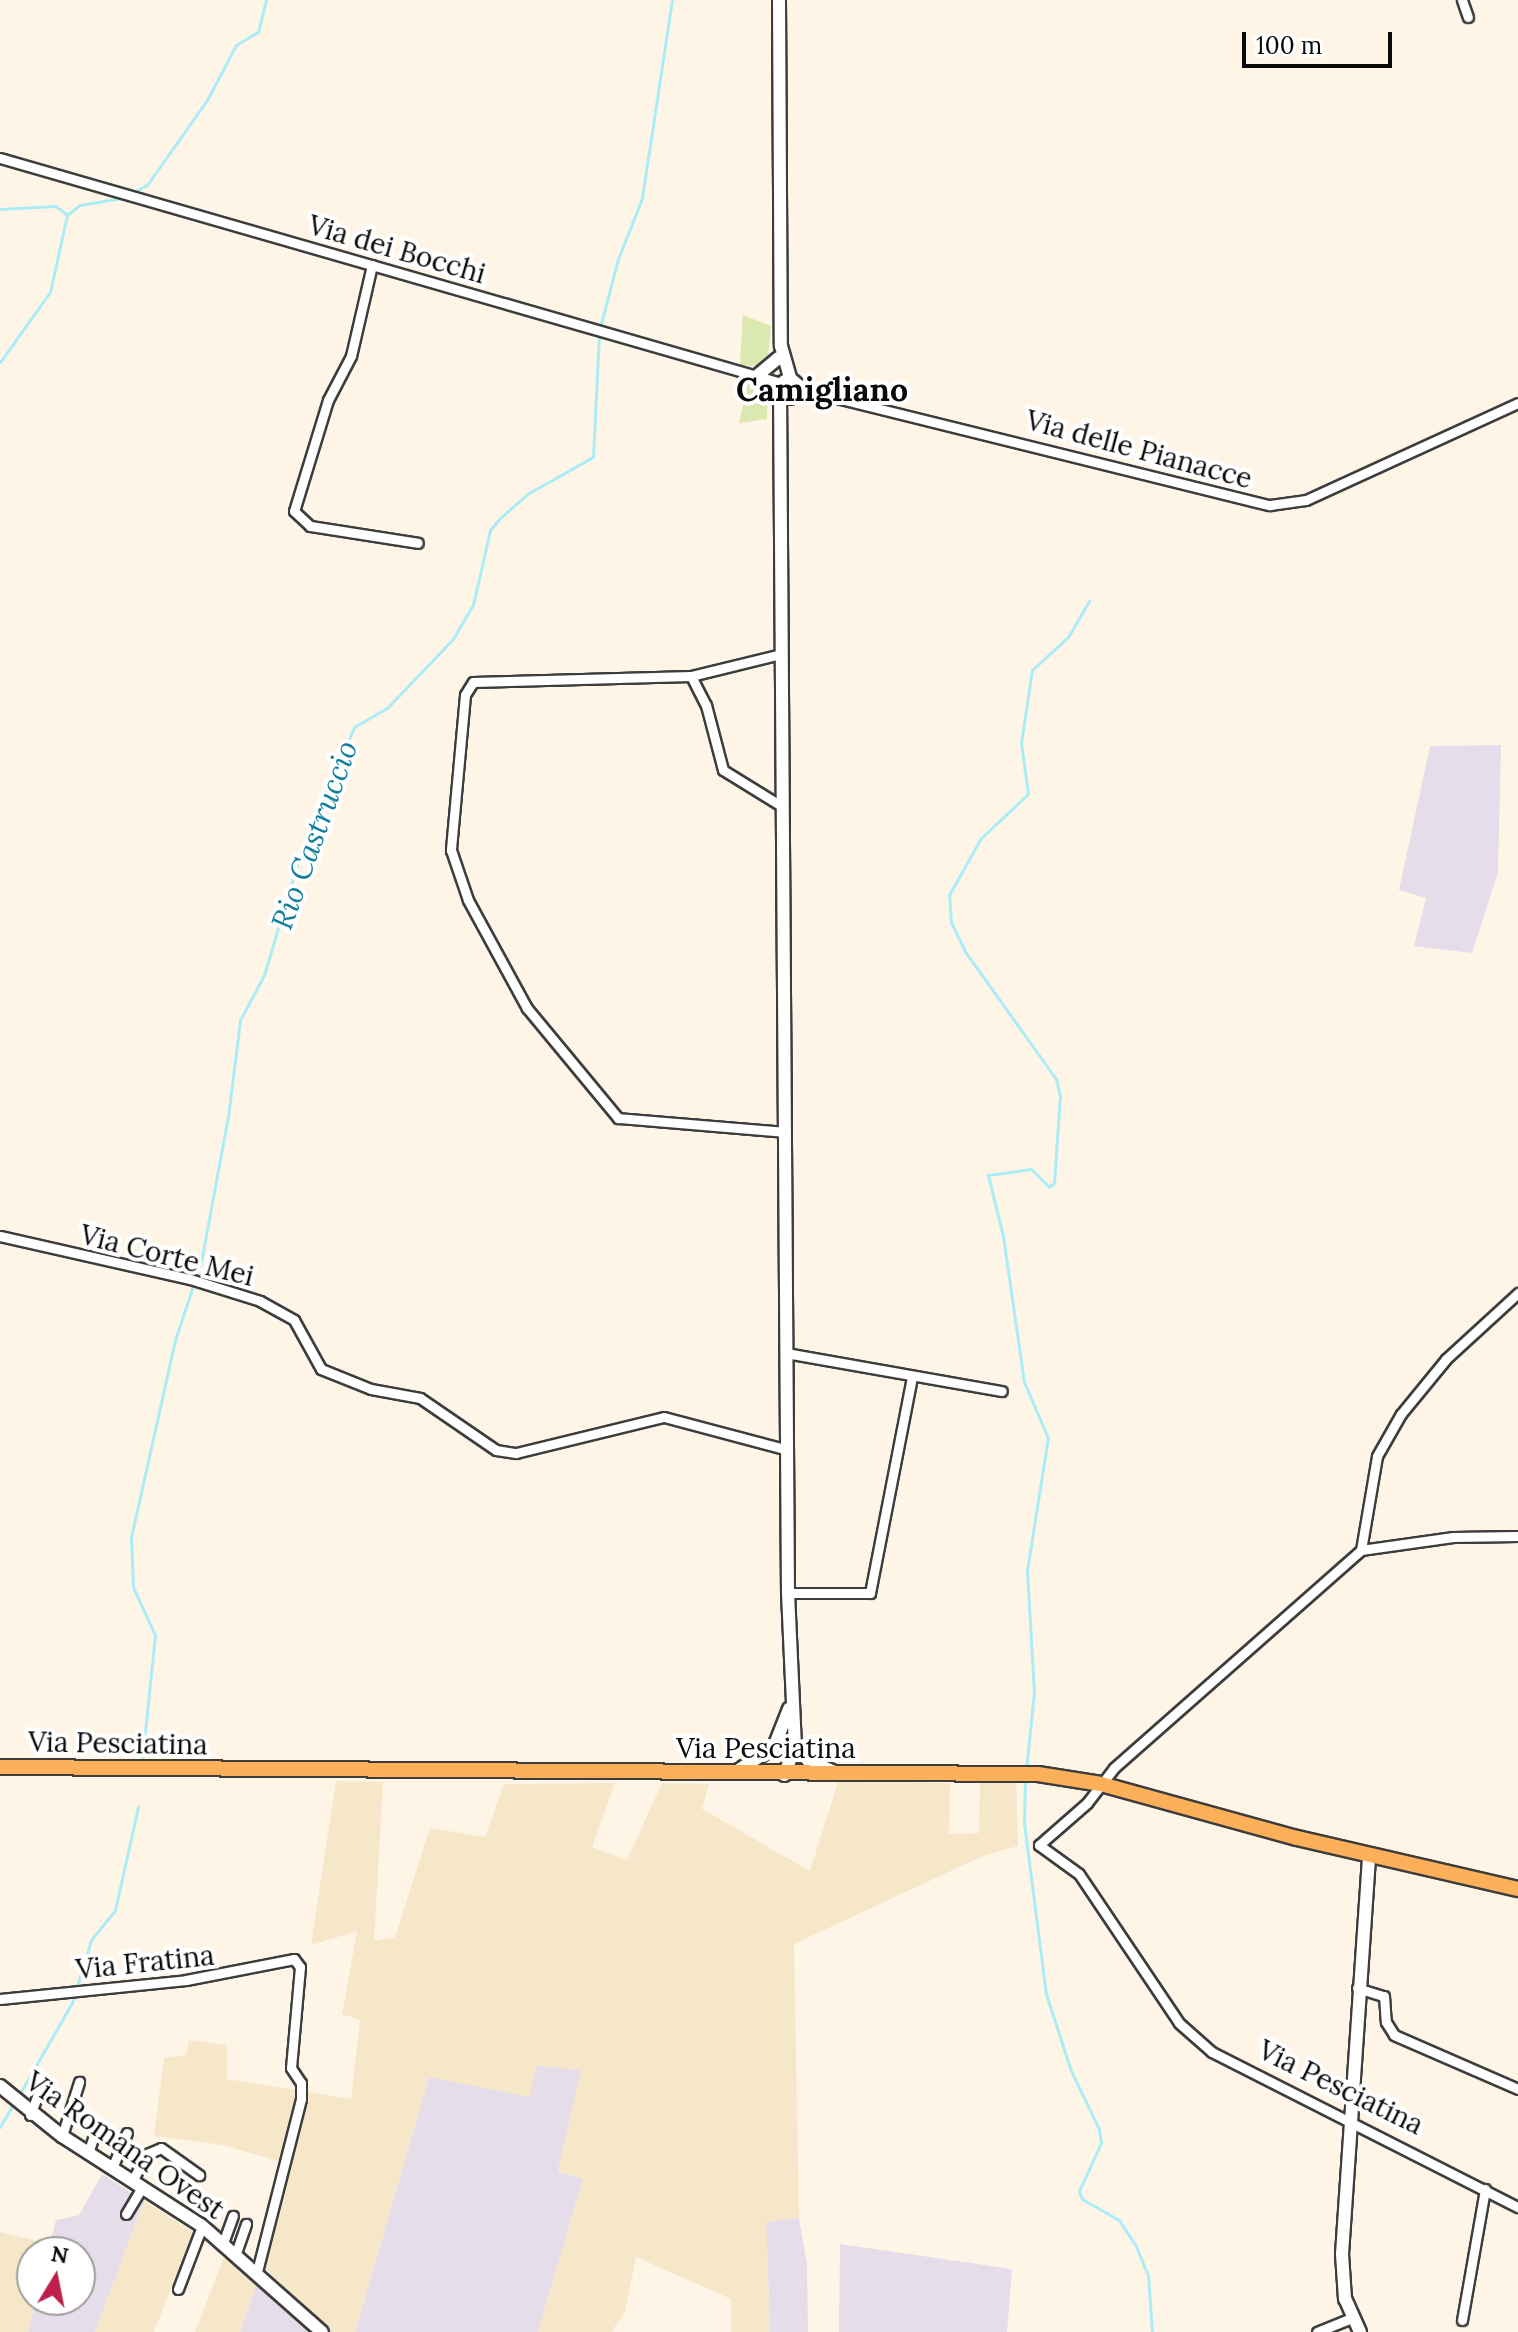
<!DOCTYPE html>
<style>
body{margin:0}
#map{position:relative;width:1518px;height:2332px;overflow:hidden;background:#fff5e7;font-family:Lora,serif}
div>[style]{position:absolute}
.industrial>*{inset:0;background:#e6ddea}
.farmland>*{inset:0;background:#f5e7c8}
.green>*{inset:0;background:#dbe9b1}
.stream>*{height:3px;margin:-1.5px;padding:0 1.5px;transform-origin:1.5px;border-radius:1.5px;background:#abecf7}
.roads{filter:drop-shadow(2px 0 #3d3d3d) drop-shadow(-2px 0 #3d3d3d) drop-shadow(0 2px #3d3d3d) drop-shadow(0 -2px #3d3d3d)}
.minor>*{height:9px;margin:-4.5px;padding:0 4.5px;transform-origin:4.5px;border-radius:4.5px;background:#fff}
.tertiary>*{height:12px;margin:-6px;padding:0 6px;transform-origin:6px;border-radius:6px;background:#fff}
.tertiary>.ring{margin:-6px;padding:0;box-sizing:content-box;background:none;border:12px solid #fff;border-radius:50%}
.primary>*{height:14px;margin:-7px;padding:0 7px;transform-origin:7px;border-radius:7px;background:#fcb05a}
span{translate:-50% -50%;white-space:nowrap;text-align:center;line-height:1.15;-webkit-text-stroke:8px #fff;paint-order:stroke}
.street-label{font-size:28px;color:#0a0a0a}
.water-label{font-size:30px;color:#12809d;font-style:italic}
.quarter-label{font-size:32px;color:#0a0a0a;font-weight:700}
.north{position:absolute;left:16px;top:2236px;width:80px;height:80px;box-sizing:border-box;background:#fff;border:2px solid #9d9d9d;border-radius:50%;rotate:10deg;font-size:22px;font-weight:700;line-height:32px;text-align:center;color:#0a0a0a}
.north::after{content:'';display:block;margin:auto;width:28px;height:36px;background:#bc204b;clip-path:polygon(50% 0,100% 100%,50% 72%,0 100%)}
.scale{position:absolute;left:1242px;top:32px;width:150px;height:36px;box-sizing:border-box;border:4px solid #0a0a0a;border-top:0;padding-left:10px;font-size:24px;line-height:28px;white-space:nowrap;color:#0a0a0a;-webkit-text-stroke:6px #fff;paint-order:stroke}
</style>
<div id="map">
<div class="industrial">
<i style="clip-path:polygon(1501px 745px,1498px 872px,1472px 953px,1414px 946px,1426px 898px,1399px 890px,1430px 746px)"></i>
<i style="clip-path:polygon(536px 2065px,582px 2070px,558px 2171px,583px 2179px,538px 2332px,355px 2332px,429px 2077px,529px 2096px)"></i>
<i style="clip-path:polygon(102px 2174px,144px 2201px,95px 2332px,28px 2332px,36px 2300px,80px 2300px,80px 2252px,48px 2252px,56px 2220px,79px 2215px)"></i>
<i style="clip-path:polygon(799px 2218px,807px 2264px,808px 2332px,770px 2332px,766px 2221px)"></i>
<i style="clip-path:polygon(840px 2244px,1012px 2269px,1007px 2332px,839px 2332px)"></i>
<i style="clip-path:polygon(257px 2283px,312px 2332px,240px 2332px)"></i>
</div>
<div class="farmland">
<i style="clip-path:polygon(980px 1780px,1016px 1780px,1018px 1846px,985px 1855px,794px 1944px,799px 2218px,766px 2222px,770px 2332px,731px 2332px,731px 2299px,636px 2257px,625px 2313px,611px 2332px,538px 2332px,583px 2179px,558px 2171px,581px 2070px,536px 2066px,529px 2097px,429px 2077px,355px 2332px,331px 2332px,262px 2265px,289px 2164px,223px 2145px,154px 2136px,164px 2058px,186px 2055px,189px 2040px,227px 2045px,227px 2079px,351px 2099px,360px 2020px,342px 2014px,357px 1931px,311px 1945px,336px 1781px,383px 1782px,374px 1941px,395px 1937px,430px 1828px,485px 1837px,504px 1784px,615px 1783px,592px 1847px,627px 1860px,662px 1783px,709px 1784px,702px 1809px,810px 1871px,838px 1782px,950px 1783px,949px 1834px,979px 1833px)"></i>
<i style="clip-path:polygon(144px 2201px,193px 2232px,154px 2332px,95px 2332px)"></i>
<i style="clip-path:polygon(0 2232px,50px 2244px,48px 2252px,32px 2252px,36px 2300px,28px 2332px,0 2332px)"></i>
<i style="clip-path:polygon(224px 2257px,257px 2283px,240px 2332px,195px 2332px)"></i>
</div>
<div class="green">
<i style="clip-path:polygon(743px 315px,771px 326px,768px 356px,760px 366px,740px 365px)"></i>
<i style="clip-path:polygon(749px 378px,768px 383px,767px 419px,739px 423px)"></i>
</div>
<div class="stream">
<i style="left:137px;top:190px;width:11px;rotate:-27deg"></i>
<i style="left:147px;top:185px;width:104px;rotate:-54.8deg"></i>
<i style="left:207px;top:100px;width:62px;rotate:-62.2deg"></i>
<i style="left:236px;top:45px;width:26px;rotate:-31deg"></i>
<i style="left:258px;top:32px;width:33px;rotate:-76deg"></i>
<i style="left:0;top:209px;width:56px;rotate:-3.1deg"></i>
<i style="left:56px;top:206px;width:14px;rotate:39deg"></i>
<i style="left:67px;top:215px;width:79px;rotate:102.4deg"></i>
<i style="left:50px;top:292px;width:86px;rotate:125.5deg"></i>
<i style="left:67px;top:215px;width:16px;rotate:-38deg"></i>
<i style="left:80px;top:205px;width:42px;rotate:-9.7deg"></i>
<i style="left:600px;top:327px;width:70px;rotate:-75.2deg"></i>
<i style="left:618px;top:259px;width:66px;rotate:-68.5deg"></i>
<i style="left:642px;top:198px;width:200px;rotate:-81.4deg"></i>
<i style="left:142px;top:1761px;width:127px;rotate:-84.1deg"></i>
<i style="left:155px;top:1635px;width:53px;rotate:-114.6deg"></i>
<i style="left:133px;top:1587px;width:50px;rotate:-92.3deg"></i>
<i style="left:131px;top:1537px;width:202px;rotate:-77.4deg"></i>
<i style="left:175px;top:1340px;width:82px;rotate:-71.6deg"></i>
<i style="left:201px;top:1262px;width:147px;rotate:-79.5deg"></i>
<i style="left:228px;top:1117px;width:98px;rotate:-82.9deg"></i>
<i style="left:240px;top:1020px;width:51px;rotate:-61.9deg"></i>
<i style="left:264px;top:975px;width:119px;rotate:-73.4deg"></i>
<i style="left:298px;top:861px;width:145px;rotate:-67.3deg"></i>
<i style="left:354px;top:727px;width:38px;rotate:-30deg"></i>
<i style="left:387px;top:708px;width:95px;rotate:-46.3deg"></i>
<i style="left:453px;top:639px;width:39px;rotate:-60deg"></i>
<i style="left:473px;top:605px;width:77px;rotate:-77.2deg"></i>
<i style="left:490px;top:530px;width:16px;rotate:-50deg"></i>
<i style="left:500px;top:518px;width:38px;rotate:-41deg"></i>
<i style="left:529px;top:493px;width:73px;rotate:-29.4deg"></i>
<i style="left:593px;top:457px;width:123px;rotate:-87.2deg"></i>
<i style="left:1026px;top:1770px;width:77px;rotate:-84.1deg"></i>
<i style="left:1034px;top:1693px;width:123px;rotate:-93.3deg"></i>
<i style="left:1027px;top:1570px;width:134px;rotate:-81deg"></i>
<i style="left:1048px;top:1438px;width:61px;rotate:-113.2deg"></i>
<i style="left:1024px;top:1382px;width:148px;rotate:-98.2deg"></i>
<i style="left:1003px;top:1236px;width:63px;rotate:-103.8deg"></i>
<i style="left:988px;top:1175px;width:43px;rotate:-7.9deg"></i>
<i style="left:1031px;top:1169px;width:25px;rotate:45deg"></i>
<i style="left:1049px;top:1187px;width:6px;rotate:-39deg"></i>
<i style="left:1054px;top:1183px;width:87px;rotate:-86.1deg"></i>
<i style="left:1060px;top:1096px;width:17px;rotate:-103deg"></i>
<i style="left:1056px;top:1079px;width:155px;rotate:-125.5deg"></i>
<i style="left:966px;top:953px;width:34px;rotate:-116deg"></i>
<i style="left:951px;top:922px;width:27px;rotate:-94deg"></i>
<i style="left:949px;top:895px;width:65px;rotate:-60.7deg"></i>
<i style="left:981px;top:838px;width:64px;rotate:-43.1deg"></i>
<i style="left:1028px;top:794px;width:51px;rotate:-97.8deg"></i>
<i style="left:1021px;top:743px;width:74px;rotate:-81.4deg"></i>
<i style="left:1032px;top:670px;width:49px;rotate:-42.5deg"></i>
<i style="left:1068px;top:637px;width:42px;rotate:-59.7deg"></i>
<i style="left:1025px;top:1777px;width:46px;rotate:91.2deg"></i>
<i style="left:1024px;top:1823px;width:172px;rotate:82.7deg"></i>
<i style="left:1046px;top:1994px;width:81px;rotate:72deg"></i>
<i style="left:1071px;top:2071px;width:64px;rotate:64.2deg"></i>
<i style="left:1099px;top:2129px;width:14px;rotate:82deg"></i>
<i style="left:1101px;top:2143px;width:53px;rotate:114.6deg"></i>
<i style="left:1079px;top:2191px;width:9px;rotate:69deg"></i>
<i style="left:1082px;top:2199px;width:43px;rotate:29.6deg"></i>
<i style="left:1119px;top:2220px;width:31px;rotate:57deg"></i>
<i style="left:1136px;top:2246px;width:31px;rotate:68deg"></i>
<i style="left:1148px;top:2275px;width:57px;rotate:86deg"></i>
<i style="left:19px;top:2095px;width:106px;rotate:-60.1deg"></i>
<i style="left:72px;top:2003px;width:66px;rotate:-73.2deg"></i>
<i style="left:91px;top:1940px;width:38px;rotate:-51deg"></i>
<i style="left:115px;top:1910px;width:106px;rotate:-77.4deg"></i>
<i style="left:0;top:2127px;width:30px;rotate:-60deg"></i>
</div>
<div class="roads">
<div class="minor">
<i style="left:1462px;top:0;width:18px;rotate:71deg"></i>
<i style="left:0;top:158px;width:813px;rotate:16.07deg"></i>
<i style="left:372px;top:265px;width:93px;rotate:103deg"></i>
<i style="left:351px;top:356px;width:50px;rotate:117.6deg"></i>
<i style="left:328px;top:400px;width:116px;rotate:107deg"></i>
<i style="left:294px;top:511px;width:22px;rotate:43deg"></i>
<i style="left:310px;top:526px;width:109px;rotate:8.9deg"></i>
<i style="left:795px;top:382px;width:36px;rotate:23deg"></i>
<i style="left:828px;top:396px;width:455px;rotate:13.9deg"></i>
<i style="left:1270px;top:505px;width:36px;rotate:-8deg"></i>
<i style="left:1306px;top:500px;width:233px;rotate:-24.6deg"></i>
<i style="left:797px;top:394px;width:24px;rotate:2deg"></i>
<i style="left:781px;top:654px;width:93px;rotate:166.3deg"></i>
<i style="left:691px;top:676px;width:218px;rotate:178.4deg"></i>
<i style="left:473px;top:682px;width:15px;rotate:122deg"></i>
<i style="left:465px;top:695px;width:156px;rotate:95.2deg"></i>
<i style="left:451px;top:850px;width:53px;rotate:71.2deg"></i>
<i style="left:468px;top:900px;width:123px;rotate:61.4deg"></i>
<i style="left:527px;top:1008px;width:143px;rotate:50.4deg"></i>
<i style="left:618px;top:1118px;width:167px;rotate:4.8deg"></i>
<i style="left:691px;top:676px;width:33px;rotate:63deg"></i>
<i style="left:706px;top:705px;width:67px;rotate:75.3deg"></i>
<i style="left:723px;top:770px;width:70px;rotate:31.7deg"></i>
<i style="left:0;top:1236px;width:195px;rotate:12.8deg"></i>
<i style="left:190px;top:1279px;width:73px;rotate:17.4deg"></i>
<i style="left:260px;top:1301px;width:39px;rotate:29deg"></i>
<i style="left:294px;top:1320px;width:56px;rotate:61.1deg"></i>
<i style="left:321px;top:1369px;width:54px;rotate:21.8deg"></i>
<i style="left:371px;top:1389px;width:50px;rotate:10.4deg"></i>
<i style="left:420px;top:1398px;width:92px;rotate:34.4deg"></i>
<i style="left:496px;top:1450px;width:20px;rotate:9deg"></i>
<i style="left:516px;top:1453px;width:152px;rotate:-13.7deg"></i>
<i style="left:664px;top:1417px;width:128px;rotate:14.9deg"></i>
<i style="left:786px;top:1353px;width:219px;rotate:10deg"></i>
<i style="left:1518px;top:1536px;width:65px;rotate:179.1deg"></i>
<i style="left:1453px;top:1537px;width:93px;rotate:172deg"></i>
<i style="left:1361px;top:1550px;width:329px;rotate:138.6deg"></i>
<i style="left:1114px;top:1768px;width:44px;rotate:127.6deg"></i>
<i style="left:1087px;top:1803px;width:64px;rotate:138.8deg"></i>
<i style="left:1039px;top:1845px;width:49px;rotate:35.9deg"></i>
<i style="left:1079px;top:1874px;width:179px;rotate:56.1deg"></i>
<i style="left:1179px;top:2023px;width:44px;rotate:41.3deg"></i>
<i style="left:1212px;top:2052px;width:343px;rotate:26.9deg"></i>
<i style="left:1361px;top:1550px;width:95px;rotate:-80.3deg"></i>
<i style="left:1377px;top:1456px;width:48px;rotate:-60.3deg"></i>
<i style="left:1401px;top:1414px;width:71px;rotate:-50.7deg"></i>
<i style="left:1446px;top:1359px;width:98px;rotate:-42.5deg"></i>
<i style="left:788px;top:1593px;width:82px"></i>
<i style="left:870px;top:1593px;width:220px;rotate:-79deg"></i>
<i style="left:1357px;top:1988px;width:28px;rotate:17deg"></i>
<i style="left:1384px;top:1996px;width:26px;rotate:86deg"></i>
<i style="left:1386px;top:2022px;width:15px;rotate:58deg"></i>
<i style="left:1394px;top:2035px;width:135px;rotate:23.5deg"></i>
<i style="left:0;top:1999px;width:187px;rotate:-5.8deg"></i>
<i style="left:186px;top:1980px;width:110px;rotate:-11deg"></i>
<i style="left:294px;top:1959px;width:10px;rotate:53deg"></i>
<i style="left:300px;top:1967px;width:101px;rotate:95.1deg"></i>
<i style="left:291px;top:2068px;width:18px;rotate:56deg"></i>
<i style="left:301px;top:2083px;width:16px;rotate:90deg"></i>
<i style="left:301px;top:2099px;width:178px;rotate:104.3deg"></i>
<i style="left:30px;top:2115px;width:28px;rotate:-69deg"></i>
<i style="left:62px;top:2136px;width:57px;rotate:-72.5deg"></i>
<i style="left:88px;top:2153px;width:21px;rotate:-71deg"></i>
<i style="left:112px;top:2168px;width:38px;rotate:-67deg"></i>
<i style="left:132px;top:2181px;width:31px;rotate:-61deg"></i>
<i style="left:147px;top:2154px;width:15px;rotate:-23deg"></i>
<i style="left:161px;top:2148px;width:47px;rotate:35.4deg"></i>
<i style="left:126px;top:2214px;width:31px;rotate:-59deg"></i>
<i style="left:223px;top:2243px;width:29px;rotate:-70deg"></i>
<i style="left:236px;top:2253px;width:31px;rotate:-71deg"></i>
<i style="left:178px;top:2289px;width:67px;rotate:-69.1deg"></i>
<i style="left:1462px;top:2320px;width:133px;rotate:-80deg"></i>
<i style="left:1317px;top:2332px;width:38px;rotate:-22deg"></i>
</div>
<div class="tertiary">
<i style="left:779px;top:0;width:346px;rotate:89.7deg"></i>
<i style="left:781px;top:346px;width:35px;rotate:74deg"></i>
<i style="left:758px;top:375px;width:26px;rotate:-40deg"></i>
<i class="ring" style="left:780px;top:380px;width:6px;height:6px"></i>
<i style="left:780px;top:388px;width:1205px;rotate:89.62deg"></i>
<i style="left:788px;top:1593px;width:154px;rotate:87.4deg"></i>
<i style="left:795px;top:1747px;width:30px;rotate:111deg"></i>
<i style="left:795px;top:1747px;width:20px;rotate:45deg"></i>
<i style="left:809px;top:1761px;width:26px;rotate:23deg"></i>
<i style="left:734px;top:1773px;width:48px;rotate:-33deg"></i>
<i style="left:774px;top:1747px;width:41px;rotate:-68.5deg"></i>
<i style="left:0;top:2086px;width:80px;rotate:38.9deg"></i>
<i style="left:62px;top:2136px;width:166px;rotate:32.7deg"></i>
<i style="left:202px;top:2226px;width:160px;rotate:41.5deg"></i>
<i style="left:1360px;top:2332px;width:36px;rotate:-114deg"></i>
<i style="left:1345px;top:2299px;width:45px;rotate:-93.8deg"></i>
<i style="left:1342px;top:2254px;width:401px;rotate:-86.1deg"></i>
</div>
<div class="primary">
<i style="left:0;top:1767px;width:1038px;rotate:0.39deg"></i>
<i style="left:1038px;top:1774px;width:64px;rotate:9deg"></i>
<i style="left:1101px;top:1784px;width:203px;rotate:15.4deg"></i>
<i style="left:1297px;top:1838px;width:227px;rotate:13deg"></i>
</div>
</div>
<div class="street-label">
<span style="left:397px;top:249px;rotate:16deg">Via dei Bocchi</span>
<span style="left:1139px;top:449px;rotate:15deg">Via delle Pianacce</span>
<span style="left:167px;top:1255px;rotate:14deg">Via Corte Mei</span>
<span style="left:118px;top:1743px;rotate:1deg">Via Pesciatina</span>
<span style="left:766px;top:1748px">Via Pesciatina</span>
<span style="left:145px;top:1962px;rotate:-6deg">Via Fratina</span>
<span style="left:1341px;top:2087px;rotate:26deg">Via Pesciatina</span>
<span style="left:125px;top:2145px;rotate:35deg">Via Romana Ovest</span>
</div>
<div class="water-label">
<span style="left:314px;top:835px;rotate:-70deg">Rio Castruccio</span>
</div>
<div class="quarter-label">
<span style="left:822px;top:390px">Camigliano</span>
</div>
<div class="north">N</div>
<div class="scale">100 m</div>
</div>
